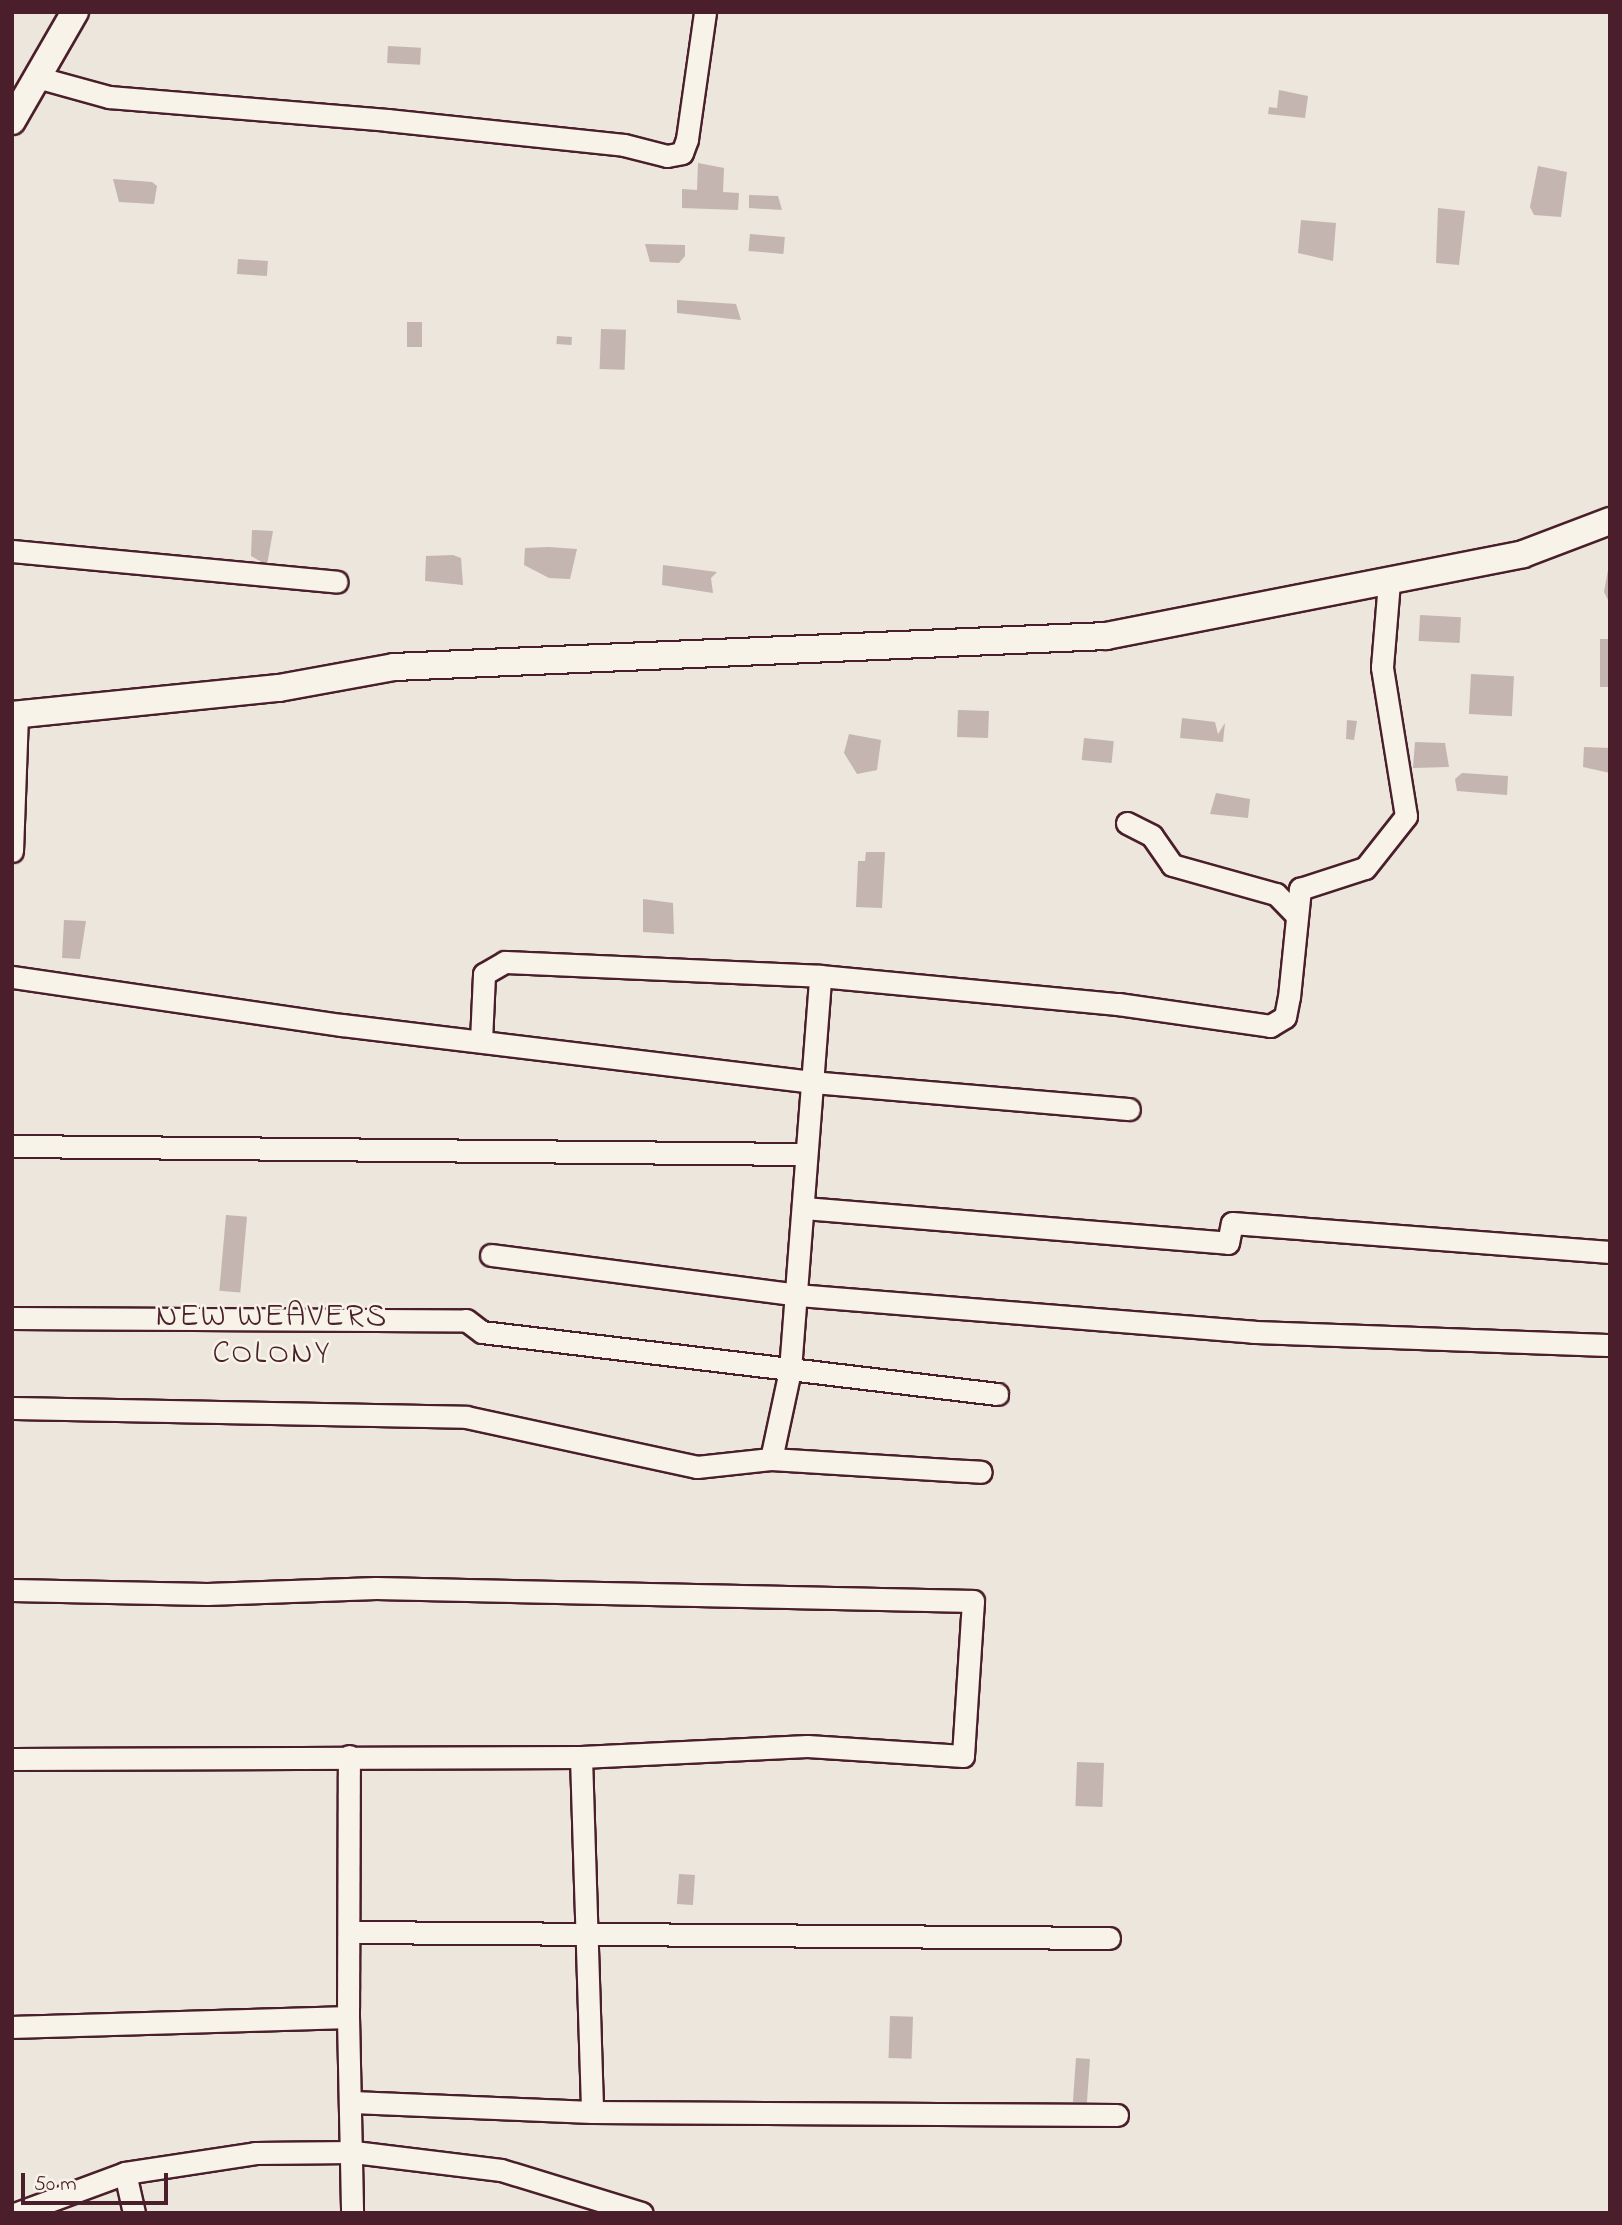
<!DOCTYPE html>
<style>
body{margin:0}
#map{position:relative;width:1622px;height:2225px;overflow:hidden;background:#ece6dd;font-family:"Indie Flower",sans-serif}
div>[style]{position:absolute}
.building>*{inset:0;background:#c4b5b0;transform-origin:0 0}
.roads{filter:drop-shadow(2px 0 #4a1f2b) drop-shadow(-2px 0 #4a1f2b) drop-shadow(0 2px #4a1f2b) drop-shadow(0 -2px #4a1f2b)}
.minor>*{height:21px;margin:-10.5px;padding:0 10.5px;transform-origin:10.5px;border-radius:10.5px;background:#f7f3e8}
.major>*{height:26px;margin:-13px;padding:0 13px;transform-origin:13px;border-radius:13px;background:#f7f3e8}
span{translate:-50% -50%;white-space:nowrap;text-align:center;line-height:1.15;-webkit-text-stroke:5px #f7f3e8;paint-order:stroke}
.neighbourhood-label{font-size:32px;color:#4a1f2b;letter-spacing:2px}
.frame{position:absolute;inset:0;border:14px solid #4a1f2b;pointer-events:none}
.scale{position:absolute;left:21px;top:2173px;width:147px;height:32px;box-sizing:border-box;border:4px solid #4a1f2b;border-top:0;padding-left:9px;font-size:21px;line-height:24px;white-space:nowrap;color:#4a1f2b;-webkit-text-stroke:5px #f7f3e8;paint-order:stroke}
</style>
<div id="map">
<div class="building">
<i style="left:388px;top:46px;width:33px;height:17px;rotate:3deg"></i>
<i style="clip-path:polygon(1279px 90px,1308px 96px,1305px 118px,1268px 114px,1269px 107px,1277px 108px)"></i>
<i style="clip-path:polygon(698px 163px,724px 168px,723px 192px,739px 193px,738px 210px,682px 208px,682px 189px,697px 190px)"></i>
<i style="clip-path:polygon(1538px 166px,1567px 172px,1561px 217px,1534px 215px,1530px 207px)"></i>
<i style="clip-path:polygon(113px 179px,152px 182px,157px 186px,154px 204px,119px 202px)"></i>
<i style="clip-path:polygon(749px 195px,778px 196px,782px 210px,749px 208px)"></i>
<i style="clip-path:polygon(1438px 208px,1465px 211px,1459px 265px,1436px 263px)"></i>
<i style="clip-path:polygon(1301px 220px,1336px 223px,1333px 261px,1298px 253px)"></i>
<i style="left:750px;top:234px;width:35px;height:17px;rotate:5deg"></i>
<i style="clip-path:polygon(645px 244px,685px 245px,685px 256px,679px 263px,650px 262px)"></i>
<i style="left:238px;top:259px;width:30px;height:15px;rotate:4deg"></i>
<i style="clip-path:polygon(677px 300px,736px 304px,741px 320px,677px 313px)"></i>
<i style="left:407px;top:322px;width:15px;height:25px"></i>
<i style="left:601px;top:329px;width:25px;height:40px;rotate:2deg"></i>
<i style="left:557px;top:336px;width:15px;height:8px;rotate:4deg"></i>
<i style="clip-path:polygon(252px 530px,273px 531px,267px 565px,251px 556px)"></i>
<i style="clip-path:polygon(548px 547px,577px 549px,570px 579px,549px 578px,524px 565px,525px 548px)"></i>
<i style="clip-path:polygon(453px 555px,461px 558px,463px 585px,425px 581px,426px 556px)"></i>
<i style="clip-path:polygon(663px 565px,717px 572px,711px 578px,713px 593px,662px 585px)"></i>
<i style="clip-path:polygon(1608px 570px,1610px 570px,1610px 604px,1604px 592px)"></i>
<i style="left:1420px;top:615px;width:41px;height:26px;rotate:3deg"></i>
<i style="left:1600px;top:639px;width:10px;height:48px"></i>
<i style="left:1471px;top:674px;width:43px;height:40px;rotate:3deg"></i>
<i style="left:958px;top:710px;width:31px;height:27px;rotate:2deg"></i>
<i style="clip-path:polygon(1182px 718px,1215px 722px,1218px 734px,1225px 723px,1223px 742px,1180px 738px)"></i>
<i style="clip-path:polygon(1347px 720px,1357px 721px,1354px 740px,1346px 739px)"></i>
<i style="clip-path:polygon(849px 734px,881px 740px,877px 770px,857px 774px,844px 753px)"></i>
<i style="left:1084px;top:738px;width:30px;height:22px;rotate:6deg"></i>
<i style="clip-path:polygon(1415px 742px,1445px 743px,1449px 767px,1413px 768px)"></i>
<i style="clip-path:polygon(1584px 747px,1610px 748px,1610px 773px,1583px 767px)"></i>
<i style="clip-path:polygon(1462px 773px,1508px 776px,1507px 795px,1457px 791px,1455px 779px)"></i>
<i style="clip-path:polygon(1216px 793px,1250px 799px,1248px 818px,1210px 814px)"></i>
<i style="clip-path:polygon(866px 852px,885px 852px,882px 908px,856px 907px,858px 861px,865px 861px)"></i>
<i style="clip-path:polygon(643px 899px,673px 903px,674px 934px,643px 932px)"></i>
<i style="clip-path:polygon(64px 920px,86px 921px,80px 959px,62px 958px)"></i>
<i style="left:226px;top:1215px;width:21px;height:76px;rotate:5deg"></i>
<i style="left:1077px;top:1762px;width:27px;height:44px;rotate:2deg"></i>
<i style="left:679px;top:1874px;width:16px;height:30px;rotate:4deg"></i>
<i style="left:890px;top:2016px;width:23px;height:42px;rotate:2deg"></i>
<i style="left:1076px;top:2058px;width:14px;height:44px;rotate:4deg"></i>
</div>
<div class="roads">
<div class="minor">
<i style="left:40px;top:78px;width:72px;rotate:15.4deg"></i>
<i style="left:109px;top:97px;width:279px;rotate:4.7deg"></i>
<i style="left:387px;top:120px;width:238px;rotate:6deg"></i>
<i style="left:624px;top:145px;width:44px;rotate:14.3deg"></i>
<i style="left:667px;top:156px;width:15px;rotate:-11deg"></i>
<i style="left:682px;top:153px;width:15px;rotate:-70deg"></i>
<i style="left:687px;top:139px;width:128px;rotate:-81.9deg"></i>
<i style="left:12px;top:551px;width:326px;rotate:5.4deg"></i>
<i style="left:1127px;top:823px;width:28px;rotate:27deg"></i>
<i style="left:1152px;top:836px;width:35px;rotate:55deg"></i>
<i style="left:1172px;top:865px;width:108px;rotate:15.6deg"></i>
<i style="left:1276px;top:894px;width:30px;rotate:46deg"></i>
<i style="left:12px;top:851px;width:136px;rotate:-87.9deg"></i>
<i style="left:12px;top:977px;width:333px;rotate:8.3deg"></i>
<i style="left:342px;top:1025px;width:473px;rotate:6.9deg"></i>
<i style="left:812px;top:1082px;width:318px;rotate:4.9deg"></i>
<i style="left:481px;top:1041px;width:67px;rotate:-87.4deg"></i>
<i style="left:484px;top:974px;width:24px;rotate:-30deg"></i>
<i style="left:505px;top:962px;width:315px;rotate:2.5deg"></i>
<i style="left:820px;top:976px;width:299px;rotate:5.4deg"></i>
<i style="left:1118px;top:1004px;width:154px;rotate:8.2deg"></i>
<i style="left:1270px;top:1026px;width:17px;rotate:-31deg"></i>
<i style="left:1285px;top:1017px;width:20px;rotate:-79deg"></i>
<i style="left:1289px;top:997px;width:109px;rotate:-84.2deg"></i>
<i style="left:1300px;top:889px;width:68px;rotate:-17.9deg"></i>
<i style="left:1365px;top:868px;width:66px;rotate:-51.7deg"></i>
<i style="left:1406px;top:816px;width:151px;rotate:-99.2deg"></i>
<i style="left:1382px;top:667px;width:85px;rotate:-85.3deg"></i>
<i style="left:12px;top:1146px;width:794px;rotate:0.58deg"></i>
<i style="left:804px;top:1208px;width:425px;rotate:4.7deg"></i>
<i style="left:1228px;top:1243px;width:20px;rotate:-79deg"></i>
<i style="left:1232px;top:1223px;width:379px;rotate:4.4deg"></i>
<i style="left:491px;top:1255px;width:309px;rotate:7.4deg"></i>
<i style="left:797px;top:1295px;width:457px;rotate:4.6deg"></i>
<i style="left:1253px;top:1332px;width:357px;rotate:2.1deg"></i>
<i style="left:12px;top:1318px;width:454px;rotate:0.3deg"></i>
<i style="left:466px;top:1320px;width:20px;rotate:37deg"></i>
<i style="left:482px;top:1332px;width:519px;rotate:6.86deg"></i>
<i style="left:12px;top:1408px;width:454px;rotate:1.1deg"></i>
<i style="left:466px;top:1417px;width:236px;rotate:12.2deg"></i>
<i style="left:697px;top:1467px;width:74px;rotate:-6.2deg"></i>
<i style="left:771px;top:1459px;width:210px;rotate:3.5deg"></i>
<i style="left:771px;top:1459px;width:91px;rotate:-77.9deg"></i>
<i style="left:790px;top:1370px;width:395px;rotate:-85.6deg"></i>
<i style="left:12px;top:1590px;width:195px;rotate:1.2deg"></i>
<i style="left:207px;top:1594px;width:169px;rotate:-2deg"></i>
<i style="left:376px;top:1588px;width:597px;rotate:1.25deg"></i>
<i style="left:973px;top:1601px;width:155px;rotate:93.7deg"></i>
<i style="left:963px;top:1756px;width:156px;rotate:-176.3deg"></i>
<i style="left:807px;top:1746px;width:226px;rotate:177.2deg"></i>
<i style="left:581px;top:1757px;width:569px;rotate:179.8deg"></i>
<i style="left:581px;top:1757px;width:355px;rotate:88.2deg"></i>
<i style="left:349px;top:1932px;width:760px;rotate:0.45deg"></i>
<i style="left:348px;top:2017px;width:196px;rotate:88.8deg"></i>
<i style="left:12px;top:2027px;width:336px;rotate:-1.7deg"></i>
<i style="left:348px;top:2017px;width:261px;rotate:-89.8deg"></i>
<i style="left:352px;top:2102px;width:240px;rotate:2.4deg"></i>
<i style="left:592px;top:2112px;width:525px;rotate:0.33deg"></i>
<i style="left:125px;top:2173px;width:41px;rotate:77.3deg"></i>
<i style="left:17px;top:2213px;width:115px;rotate:-20.3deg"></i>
<i style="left:125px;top:2173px;width:132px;rotate:-8.7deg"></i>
<i style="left:255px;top:2153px;width:99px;rotate:-0.6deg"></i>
<i style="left:354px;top:2152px;width:148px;rotate:7deg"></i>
<i style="left:501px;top:2170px;width:147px;rotate:17deg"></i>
</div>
<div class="major">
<i style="left:12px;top:121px;width:126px;rotate:-60deg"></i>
<i style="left:12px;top:715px;width:268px;rotate:-5.8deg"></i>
<i style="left:279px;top:688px;width:117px;rotate:-10.3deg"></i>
<i style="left:394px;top:667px;width:713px;rotate:-2.49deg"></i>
<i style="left:1106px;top:636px;width:425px;rotate:-11.1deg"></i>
<i style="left:1523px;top:554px;width:93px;rotate:-20.8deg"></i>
</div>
</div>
<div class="neighbourhood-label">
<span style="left:272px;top:1337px">NEW WEAVERS<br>COLONY</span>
</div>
<div class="frame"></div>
<div class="scale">50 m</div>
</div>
